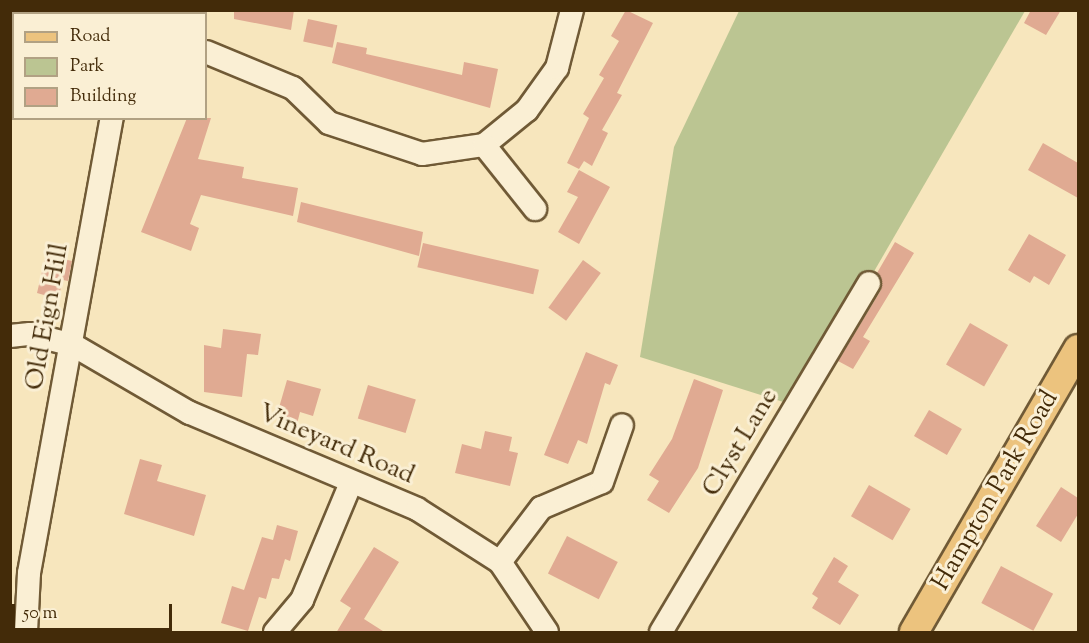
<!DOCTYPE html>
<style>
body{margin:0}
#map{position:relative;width:1089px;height:643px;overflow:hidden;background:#f7e6bd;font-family:"Sorts Mill Goudy",serif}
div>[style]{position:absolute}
.green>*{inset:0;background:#bbc592}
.building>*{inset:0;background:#e0aa92;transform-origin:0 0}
.roads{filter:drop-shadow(2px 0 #705a36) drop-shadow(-2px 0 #705a36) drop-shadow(0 2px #705a36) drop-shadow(0 -2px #705a36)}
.minor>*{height:22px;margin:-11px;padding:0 11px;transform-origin:11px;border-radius:11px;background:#faefd4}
.major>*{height:28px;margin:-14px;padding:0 14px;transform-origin:14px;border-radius:14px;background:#ecc37e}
span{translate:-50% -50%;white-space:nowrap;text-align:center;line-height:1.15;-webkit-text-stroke:6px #faefd4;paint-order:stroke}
.street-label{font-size:26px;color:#432b09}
.frame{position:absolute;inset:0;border:12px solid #432b09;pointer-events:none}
.legend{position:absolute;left:12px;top:12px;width:195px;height:108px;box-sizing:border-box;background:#faefd4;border:2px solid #b1a183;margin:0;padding:8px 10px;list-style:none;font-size:18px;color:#432b09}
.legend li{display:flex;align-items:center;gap:12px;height:30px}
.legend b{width:30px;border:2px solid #b1a183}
.scale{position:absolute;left:12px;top:604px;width:160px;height:27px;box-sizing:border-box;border:3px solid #432b09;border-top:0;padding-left:8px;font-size:18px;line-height:21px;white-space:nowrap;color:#432b09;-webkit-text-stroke:4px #faefd4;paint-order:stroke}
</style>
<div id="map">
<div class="green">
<i style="clip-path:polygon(739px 11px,1025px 11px,796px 406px,640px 357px,674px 147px)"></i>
</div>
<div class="building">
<i style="clip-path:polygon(234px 10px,294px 10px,291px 30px,234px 19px)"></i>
<i style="clip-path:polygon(626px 10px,653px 23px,617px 93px,622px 95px,602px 130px,608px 133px,592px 166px,584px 161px,579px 169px,567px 163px,589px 118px,583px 114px,604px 78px,599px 75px,619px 41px,611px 36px)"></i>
<i style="clip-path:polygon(1031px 10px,1061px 10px,1046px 35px,1024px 23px)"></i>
<i style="left:308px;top:19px;width:30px;height:23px;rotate:12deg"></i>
<i style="clip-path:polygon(337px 42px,367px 48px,366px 54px,462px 75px,464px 62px,498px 69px,490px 108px,332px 63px)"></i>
<i style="clip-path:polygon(187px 118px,211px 118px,198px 159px,244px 167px,242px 178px,298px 188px,293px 216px,201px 195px,190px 224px,199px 228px,191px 251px,141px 232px)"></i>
<i style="clip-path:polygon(1043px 143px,1078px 163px,1078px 198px,1028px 170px)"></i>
<i style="clip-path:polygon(579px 170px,610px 187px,579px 244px,558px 232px,578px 197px,567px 192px)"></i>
<i style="clip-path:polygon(301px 202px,423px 232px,419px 256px,297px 222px)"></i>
<i style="clip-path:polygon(1029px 234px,1066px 255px,1049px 285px,1034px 276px,1030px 283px,1008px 270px)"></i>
<i style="clip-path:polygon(895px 242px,914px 253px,863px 337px,870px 341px,853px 369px,838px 361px,881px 290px,877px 273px)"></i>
<i style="left:423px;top:243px;width:119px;height:25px;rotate:13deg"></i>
<i style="clip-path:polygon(46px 255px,72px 261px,68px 281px,63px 280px,58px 299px,37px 293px)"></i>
<i style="left:583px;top:260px;width:22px;height:59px;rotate:36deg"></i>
<i style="left:970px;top:323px;width:44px;height:48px;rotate:30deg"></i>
<i style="clip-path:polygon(223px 329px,261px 334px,258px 355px,247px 354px,242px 397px,204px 392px,204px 345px,221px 348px)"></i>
<i style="clip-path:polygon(586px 352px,618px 365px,610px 385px,605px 383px,587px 444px,578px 440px,568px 464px,544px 455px)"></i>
<i style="clip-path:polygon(694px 379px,723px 390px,698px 468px,669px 513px,647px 500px,659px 481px,649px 475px,672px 439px)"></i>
<i style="clip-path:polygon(287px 380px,321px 389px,313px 416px,300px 412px,297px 424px,276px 418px)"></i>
<i style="left:368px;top:385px;width:50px;height:35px;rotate:17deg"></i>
<i style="left:929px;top:410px;width:38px;height:30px;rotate:30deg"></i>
<i style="clip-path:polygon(485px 431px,512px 437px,509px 451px,518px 453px,510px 486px,455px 473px,462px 444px,481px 449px)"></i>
<i style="clip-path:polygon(140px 459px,162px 465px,157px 481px,206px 495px,194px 536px,124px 514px)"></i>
<i style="left:869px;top:485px;width:48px;height:36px;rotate:30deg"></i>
<i style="clip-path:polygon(1061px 487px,1078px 498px,1078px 514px,1061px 542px,1036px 526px)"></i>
<i style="clip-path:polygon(277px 525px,298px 531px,290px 561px,285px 559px,279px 579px,272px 578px,266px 599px,259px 597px,248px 631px,221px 623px,232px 586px,244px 590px,262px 537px,273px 540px)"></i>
<i style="left:567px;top:536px;width:57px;height:42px;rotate:27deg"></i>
<i style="clip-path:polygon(374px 547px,399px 562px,364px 619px,386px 633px,336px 633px,351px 608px,340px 601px)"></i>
<i style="clip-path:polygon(834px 557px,848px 566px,838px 582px,859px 595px,840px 625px,812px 608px,818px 598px,812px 594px)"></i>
<i style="left:1001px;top:566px;width:59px;height:42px;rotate:28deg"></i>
</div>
<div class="roads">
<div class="minor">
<i style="left:131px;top:14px;width:4px;rotate:-76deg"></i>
<i style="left:206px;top:52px;width:94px;rotate:22.5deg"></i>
<i style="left:293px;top:88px;width:50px;rotate:44.2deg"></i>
<i style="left:329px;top:123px;width:98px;rotate:18.4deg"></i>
<i style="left:422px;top:154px;width:63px;rotate:-8.3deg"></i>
<i style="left:484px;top:145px;width:55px;rotate:-39.1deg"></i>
<i style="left:527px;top:110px;width:52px;rotate:-54.5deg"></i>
<i style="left:557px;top:68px;width:60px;rotate:-75.5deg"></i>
<i style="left:484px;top:145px;width:82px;rotate:51.4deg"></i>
<i style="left:10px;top:336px;width:20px;rotate:-6deg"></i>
<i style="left:30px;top:334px;width:44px;rotate:14.3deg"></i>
<i style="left:73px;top:345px;width:135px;rotate:30.2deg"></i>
<i style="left:190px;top:413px;width:246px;rotate:22.9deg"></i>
<i style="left:417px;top:509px;width:98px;rotate:32.6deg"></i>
<i style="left:500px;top:562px;width:84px;rotate:56.1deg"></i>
<i style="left:500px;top:562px;width:68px;rotate:-52.8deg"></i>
<i style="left:541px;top:508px;width:66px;rotate:-23.1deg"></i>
<i style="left:602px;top:482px;width:60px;rotate:-70.7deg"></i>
<i style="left:26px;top:632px;width:59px;rotate:-87.1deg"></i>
<i style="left:29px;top:573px;width:463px;rotate:-79.7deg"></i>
<i style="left:275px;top:632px;width:42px;rotate:-49.8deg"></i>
<i style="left:302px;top:600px;width:127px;rotate:-67.3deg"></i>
<i style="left:661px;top:632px;width:406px;rotate:-59.2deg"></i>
</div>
<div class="major">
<i style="left:914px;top:632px;width:327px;rotate:-59.9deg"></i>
</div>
</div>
<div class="street-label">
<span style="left:48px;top:317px;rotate:-80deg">Old Eign Hill</span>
<span style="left:741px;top:443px;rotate:-59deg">Clyst Lane</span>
<span style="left:336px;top:445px;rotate:23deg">Vineyard Road</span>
<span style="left:996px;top:491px;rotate:-60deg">Hampton Park Road</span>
</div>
<div class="frame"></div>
<ul class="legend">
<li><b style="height:8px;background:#ecc37e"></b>Road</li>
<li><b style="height:16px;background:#bbc592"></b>Park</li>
<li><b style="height:16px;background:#e0aa92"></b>Building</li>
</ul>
<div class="scale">50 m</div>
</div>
